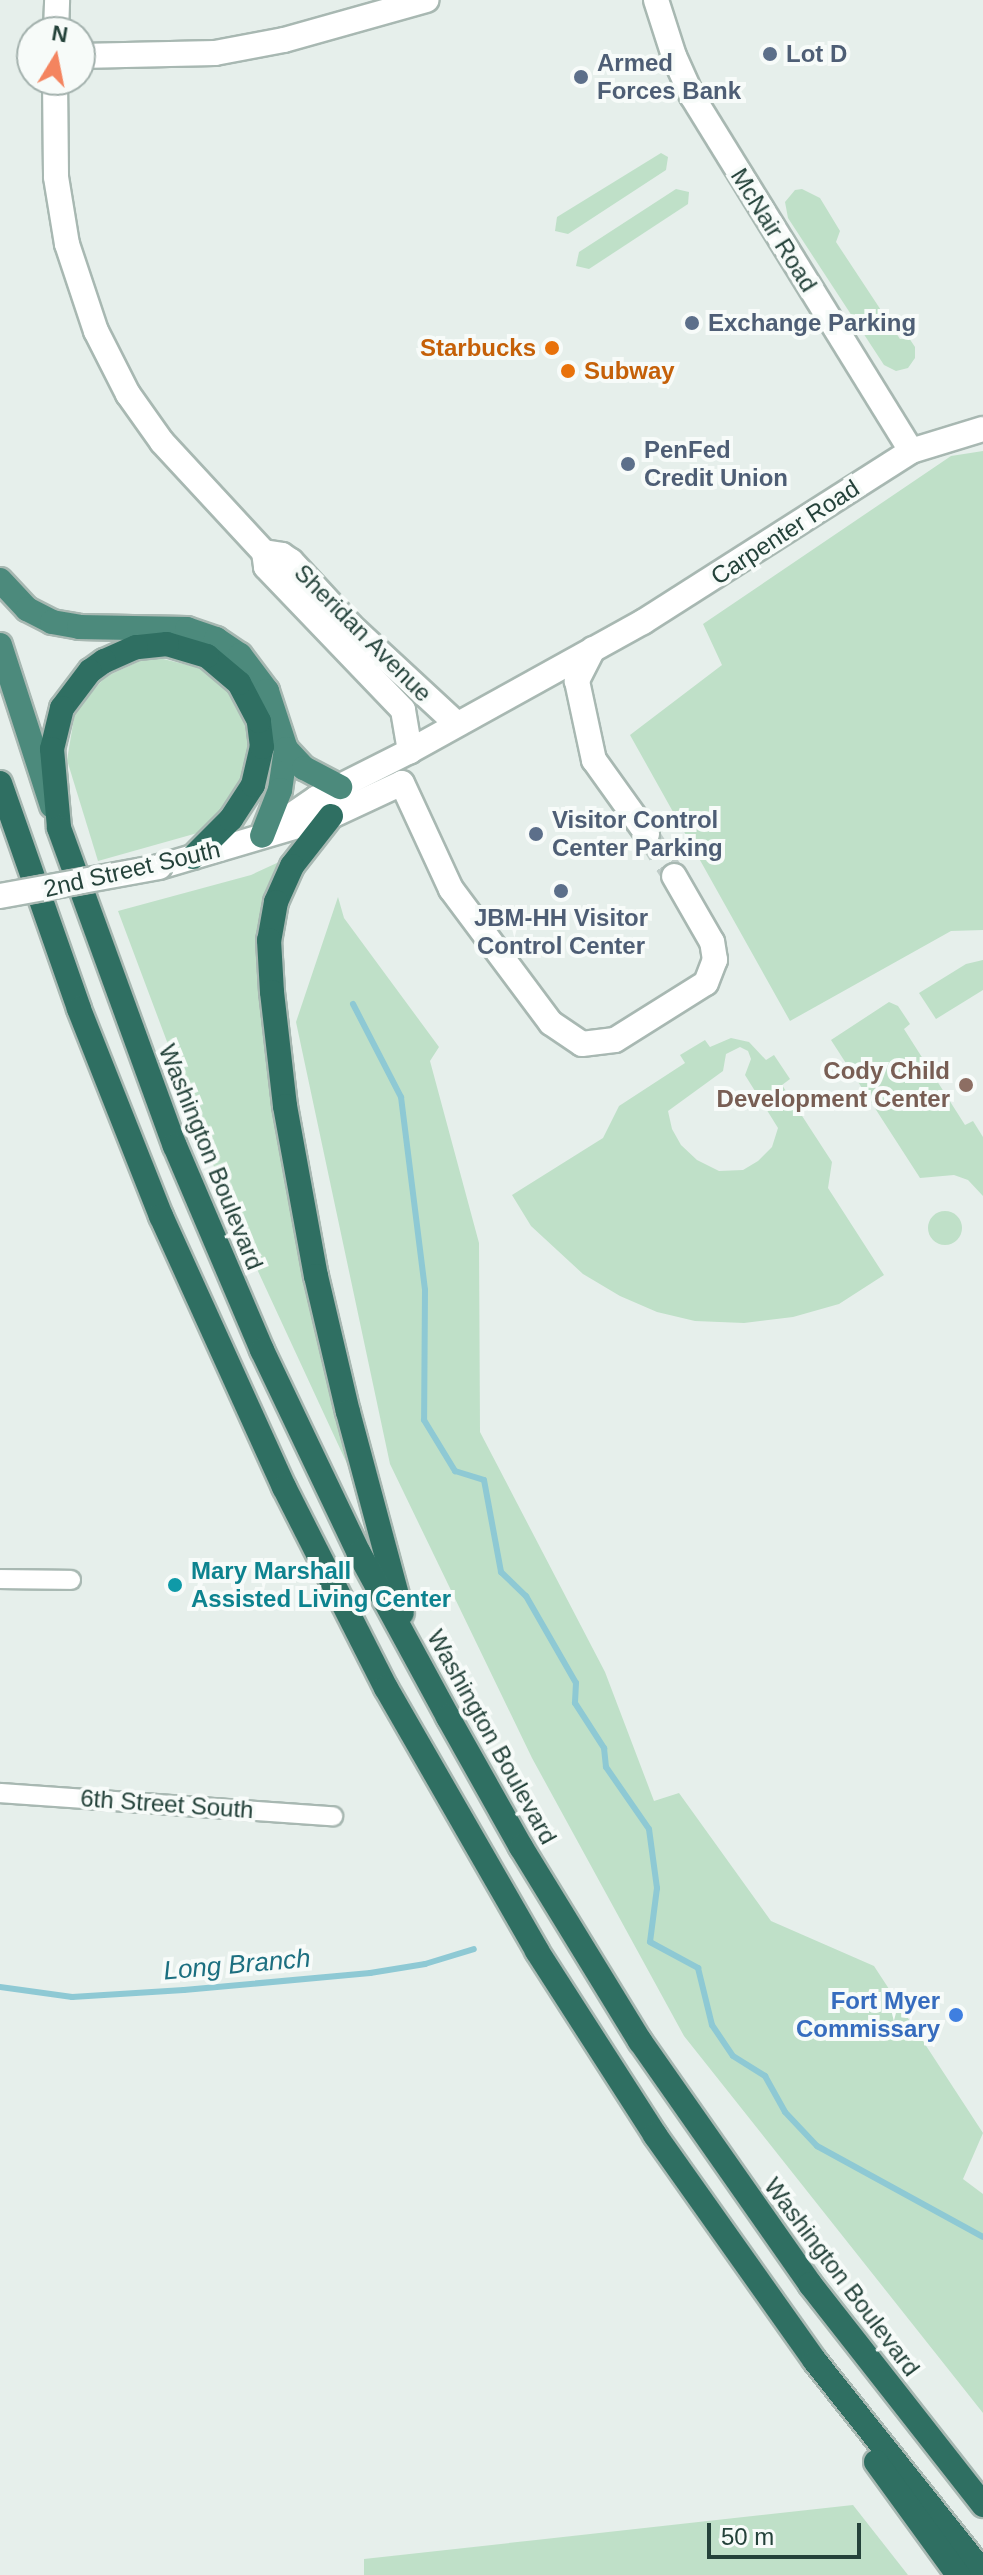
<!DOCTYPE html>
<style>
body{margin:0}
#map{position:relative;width:983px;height:2575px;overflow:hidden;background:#e6efeb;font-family:Helvetica,sans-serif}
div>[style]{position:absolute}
.green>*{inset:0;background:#bfe0c8}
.round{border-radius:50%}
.stream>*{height:6px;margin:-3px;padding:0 3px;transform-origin:3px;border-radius:3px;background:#8ec9d4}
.tertiary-tunnel>*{height:24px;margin-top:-12px;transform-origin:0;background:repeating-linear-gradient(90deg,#bfccc8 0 24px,transparent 0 36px)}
.roads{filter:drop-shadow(2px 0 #a8b8b2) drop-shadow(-2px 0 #a8b8b2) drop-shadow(0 2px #a8b8b2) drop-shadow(0 -2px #a8b8b2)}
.minor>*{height:18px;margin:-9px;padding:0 9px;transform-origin:9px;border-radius:9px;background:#fff}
.tertiary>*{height:24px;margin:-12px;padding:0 12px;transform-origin:12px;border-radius:12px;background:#fff}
.trunk>*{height:24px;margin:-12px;padding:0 12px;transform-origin:12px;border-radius:12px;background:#4c8a7c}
.motorway>*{height:24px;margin:-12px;padding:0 12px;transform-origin:12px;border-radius:12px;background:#2f6f62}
.bridges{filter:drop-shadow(2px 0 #a8b8b2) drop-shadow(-2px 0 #a8b8b2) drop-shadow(0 2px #a8b8b2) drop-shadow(0 -2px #a8b8b2)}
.tertiary-bridge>*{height:24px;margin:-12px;padding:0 12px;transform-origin:12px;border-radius:12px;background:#fff}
.dots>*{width:22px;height:22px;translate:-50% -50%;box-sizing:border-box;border:4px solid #f7fbf9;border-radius:50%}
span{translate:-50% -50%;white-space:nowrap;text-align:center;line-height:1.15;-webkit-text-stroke:8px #f7fbf9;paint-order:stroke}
.service-label{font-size:24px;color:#4e5e75;font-weight:700}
.left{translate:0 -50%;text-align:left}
.street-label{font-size:24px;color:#24423a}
.food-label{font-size:24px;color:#c56008;font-weight:700}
.right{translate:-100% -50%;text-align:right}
.education-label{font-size:24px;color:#785e54;font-weight:700}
.culture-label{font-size:24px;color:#0d838f;font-weight:700}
.shop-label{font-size:24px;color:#366cbe;font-weight:700}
.water-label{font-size:26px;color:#1c6f80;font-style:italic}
.north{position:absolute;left:16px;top:16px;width:80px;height:80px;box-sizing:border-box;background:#f7fbf9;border:2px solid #a3b1ad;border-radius:50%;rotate:10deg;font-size:22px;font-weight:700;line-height:32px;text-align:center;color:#24423a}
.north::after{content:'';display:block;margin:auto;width:28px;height:36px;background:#f4845f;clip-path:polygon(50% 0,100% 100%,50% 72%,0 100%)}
.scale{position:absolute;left:707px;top:2523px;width:154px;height:36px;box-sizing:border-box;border:4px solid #24423a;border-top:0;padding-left:10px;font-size:24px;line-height:28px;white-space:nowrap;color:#24423a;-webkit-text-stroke:6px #f7fbf9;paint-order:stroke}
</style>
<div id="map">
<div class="green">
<i style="clip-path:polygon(661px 153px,668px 157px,666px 170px,568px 234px,555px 231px,557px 217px)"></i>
<i style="clip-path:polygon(676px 189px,689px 192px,688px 204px,589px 269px,576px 266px,579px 252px)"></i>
<i style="clip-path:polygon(802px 189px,820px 198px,840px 231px,836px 242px,900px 339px,909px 338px,915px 347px,915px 358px,908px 368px,896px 371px,884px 365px,788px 218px,785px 202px,795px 190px)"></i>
<i style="clip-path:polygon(983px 451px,983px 930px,951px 931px,790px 1021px,630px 735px,722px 665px,703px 624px,951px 456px)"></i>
<i style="clip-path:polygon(151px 656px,204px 669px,243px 706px,254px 743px,243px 793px,201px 832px,98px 861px,67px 760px,75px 712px,105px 677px)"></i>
<i style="clip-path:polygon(292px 856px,265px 898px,256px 964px,277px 1123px,349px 1468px,232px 1215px,118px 911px,251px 875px)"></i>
<i style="clip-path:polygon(338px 897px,344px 918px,439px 1047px,430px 1061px,479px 1243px,480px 1432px,605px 1672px,654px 1801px,679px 1793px,771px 1921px,874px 1966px,983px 2133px,963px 2179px,983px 2194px,983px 2413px,684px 2036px,532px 1758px,390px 1464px,296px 1022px)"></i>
<i style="clip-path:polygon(983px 960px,983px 990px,936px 1019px,919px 993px,966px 964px)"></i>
<i style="clip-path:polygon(889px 1002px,898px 1006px,910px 1024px,904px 1029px,965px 1125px,973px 1121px,983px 1137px,983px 1196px,968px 1180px,954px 1175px,920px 1178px,831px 1040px)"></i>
<i style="clip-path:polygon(evenodd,731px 1038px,749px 1042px,766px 1060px,774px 1055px,790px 1079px,782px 1085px,832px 1162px,828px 1188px,884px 1275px,839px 1304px,793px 1317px,744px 1323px,695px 1321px,657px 1312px,620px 1296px,583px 1274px,531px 1226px,512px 1195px,603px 1138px,619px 1106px,685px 1063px,680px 1055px,705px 1040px,710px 1047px,731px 1038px,740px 1047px,748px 1051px,751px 1059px,745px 1075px,778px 1128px,772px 1147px,758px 1161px,743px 1170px,719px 1171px,697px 1160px,681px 1145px,672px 1129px,668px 1111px,723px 1071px,726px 1054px,740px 1047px)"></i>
<i class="round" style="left:928px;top:1211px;width:34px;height:34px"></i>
<i style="clip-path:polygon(853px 2505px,908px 2575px,364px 2575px,364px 2559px)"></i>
</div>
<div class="stream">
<i style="left:353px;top:1004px;width:105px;rotate:62.7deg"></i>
<i style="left:401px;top:1097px;width:194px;rotate:82.9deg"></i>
<i style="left:425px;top:1290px;width:130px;rotate:90.4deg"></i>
<i style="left:424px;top:1420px;width:60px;rotate:58.7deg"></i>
<i style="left:455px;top:1471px;width:30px;rotate:17deg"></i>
<i style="left:484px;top:1480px;width:94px;rotate:79.5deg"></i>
<i style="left:501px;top:1572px;width:35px;rotate:44deg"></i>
<i style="left:526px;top:1596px;width:100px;rotate:60.1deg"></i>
<i style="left:576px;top:1683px;width:20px;rotate:93deg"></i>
<i style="left:575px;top:1703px;width:54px;rotate:57.2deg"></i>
<i style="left:604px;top:1748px;width:19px;rotate:84deg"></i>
<i style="left:606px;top:1767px;width:75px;rotate:55.3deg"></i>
<i style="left:649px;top:1829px;width:60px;rotate:82.3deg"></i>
<i style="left:657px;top:1888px;width:54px;rotate:97.4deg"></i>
<i style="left:650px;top:1942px;width:55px;rotate:28.4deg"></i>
<i style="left:698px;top:1968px;width:59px;rotate:76.2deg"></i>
<i style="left:712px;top:2025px;width:37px;rotate:56deg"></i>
<i style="left:733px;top:2056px;width:38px;rotate:32deg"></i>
<i style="left:765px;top:2076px;width:41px;rotate:60.9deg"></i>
<i style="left:785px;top:2112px;width:47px;rotate:46.7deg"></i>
<i style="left:817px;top:2146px;width:189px;rotate:28.7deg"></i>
<i style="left:0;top:1987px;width:73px;rotate:7.9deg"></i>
<i style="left:72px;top:1997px;width:112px;rotate:-3.6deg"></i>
<i style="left:184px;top:1990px;width:187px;rotate:-5.2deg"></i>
<i style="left:370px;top:1973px;width:56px;rotate:-9.3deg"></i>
<i style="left:425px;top:1964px;width:51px;rotate:-17deg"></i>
</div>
<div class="tertiary-tunnel">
<i style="left:647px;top:834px;width:50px;rotate:57.3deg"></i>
</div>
<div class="roads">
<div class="minor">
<i style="left:0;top:1579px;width:71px;rotate:0.8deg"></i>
<i style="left:0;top:1793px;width:334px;rotate:4deg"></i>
</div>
<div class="tertiary">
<i style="left:656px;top:0;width:59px;rotate:72.2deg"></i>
<i style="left:674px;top:56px;width:44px;rotate:65.8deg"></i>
<i style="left:692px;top:96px;width:417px;rotate:58.3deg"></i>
<i style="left:56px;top:32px;width:32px;rotate:-88deg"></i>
<i style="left:80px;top:56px;width:135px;rotate:-1.3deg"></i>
<i style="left:215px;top:53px;width:70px;rotate:-10.7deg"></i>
<i style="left:284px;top:40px;width:148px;rotate:-15.7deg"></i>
<i style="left:55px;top:80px;width:97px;rotate:89.4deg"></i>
<i style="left:56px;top:177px;width:68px;rotate:80.7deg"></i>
<i style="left:67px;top:244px;width:92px;rotate:71.6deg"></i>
<i style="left:96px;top:331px;width:71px;rotate:63.1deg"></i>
<i style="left:128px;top:394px;width:59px;rotate:54.7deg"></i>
<i style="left:162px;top:442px;width:150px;rotate:47.2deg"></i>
<i style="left:264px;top:552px;width:15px;rotate:82deg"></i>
<i style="left:266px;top:567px;width:198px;rotate:46.2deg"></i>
<i style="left:403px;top:710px;width:42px;rotate:80.3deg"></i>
<i style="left:264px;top:552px;width:18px;rotate:9deg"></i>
<i style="left:282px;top:555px;width:11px;rotate:34deg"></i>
<i style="left:291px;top:561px;width:88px;rotate:47.3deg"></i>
<i style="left:351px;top:626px;width:144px;rotate:42.8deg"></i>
<i style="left:593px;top:649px;width:36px;rotate:117deg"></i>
<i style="left:577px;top:681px;width:81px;rotate:77.9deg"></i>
<i style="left:594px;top:760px;width:91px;rotate:54.4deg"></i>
<i style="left:279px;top:824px;width:46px;rotate:-34.4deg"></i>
<i style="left:317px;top:798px;width:104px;rotate:-26.8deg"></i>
<i style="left:410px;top:751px;width:266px;rotate:-29deg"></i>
<i style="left:643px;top:622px;width:318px;rotate:-32.5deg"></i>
<i style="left:911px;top:451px;width:75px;rotate:-17deg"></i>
<i style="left:159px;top:867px;width:179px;rotate:-16.5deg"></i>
<i style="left:331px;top:816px;width:78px;rotate:-24.9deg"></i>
<i style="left:402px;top:783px;width:117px;rotate:65.2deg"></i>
<i style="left:451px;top:889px;width:167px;rotate:53.3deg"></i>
<i style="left:551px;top:1023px;width:37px;rotate:34deg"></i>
<i style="left:582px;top:1044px;width:33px;rotate:-7deg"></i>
<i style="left:615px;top:1040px;width:107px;rotate:-32.1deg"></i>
<i style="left:706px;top:983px;width:25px;rotate:-69deg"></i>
<i style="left:715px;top:960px;width:18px;rotate:-99deg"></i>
<i style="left:712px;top:942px;width:76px;rotate:-119.9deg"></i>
</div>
<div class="trunk">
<i style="left:0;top:580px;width:40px;rotate:47deg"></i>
<i style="left:27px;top:609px;width:28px;rotate:27deg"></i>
<i style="left:52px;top:622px;width:27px;rotate:10deg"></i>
<i style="left:79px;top:627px;width:108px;rotate:1.1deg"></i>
<i style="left:187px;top:629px;width:31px;rotate:19deg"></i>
<i style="left:216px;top:639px;width:29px;rotate:34deg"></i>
<i style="left:240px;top:655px;width:45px;rotate:53.1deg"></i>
<i style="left:267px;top:691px;width:61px;rotate:71.9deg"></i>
<i style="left:286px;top:749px;width:41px;rotate:98.3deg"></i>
<i style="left:280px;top:790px;width:49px;rotate:111.4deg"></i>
<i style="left:0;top:645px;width:169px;rotate:72.1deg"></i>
<i style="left:286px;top:749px;width:26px;rotate:47deg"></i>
<i style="left:304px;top:768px;width:41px;rotate:27.8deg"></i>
</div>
<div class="motorway">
<i style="left:0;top:783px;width:239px;rotate:70.7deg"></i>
<i style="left:79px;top:1009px;width:223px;rotate:68.4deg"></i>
<i style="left:161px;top:1216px;width:298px;rotate:65.6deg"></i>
<i style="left:284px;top:1487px;width:225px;rotate:63.1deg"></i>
<i style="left:386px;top:1688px;width:303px;rotate:60.1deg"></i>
<i style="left:537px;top:1951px;width:219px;rotate:57.3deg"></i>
<i style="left:655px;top:2135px;width:277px;rotate:54.7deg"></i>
<i style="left:815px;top:2361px;width:270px;rotate:51.5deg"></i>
<i style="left:331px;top:816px;width:63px;rotate:128deg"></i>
<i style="left:292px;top:866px;width:39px;rotate:114deg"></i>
<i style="left:276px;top:902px;width:39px;rotate:100deg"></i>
<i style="left:269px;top:940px;width:52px;rotate:86.7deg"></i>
<i style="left:272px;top:992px;width:115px;rotate:83.5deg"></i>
<i style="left:285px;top:1106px;width:173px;rotate:79.7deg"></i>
<i style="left:316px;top:1276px;width:140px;rotate:76.8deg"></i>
<i style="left:348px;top:1412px;width:208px;rotate:75deg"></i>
<i style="left:193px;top:857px;width:54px;rotate:-45deg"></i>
<i style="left:231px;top:819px;width:40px;rotate:-57.1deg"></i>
<i style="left:253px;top:785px;width:39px;rotate:-77deg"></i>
<i style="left:262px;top:747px;width:26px;rotate:-97deg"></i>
<i style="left:259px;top:721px;width:43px;rotate:-117.8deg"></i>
<i style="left:239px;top:683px;width:42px;rotate:-139.8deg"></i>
<i style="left:207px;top:656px;width:42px;rotate:-163.3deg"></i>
<i style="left:167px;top:644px;width:31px;rotate:174deg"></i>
<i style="left:136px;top:647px;width:35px;rotate:156deg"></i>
<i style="left:104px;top:661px;width:17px;rotate:144deg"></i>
<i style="left:90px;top:671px;width:46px;rotate:127.1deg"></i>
<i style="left:62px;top:708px;width:42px;rotate:103.7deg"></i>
<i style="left:52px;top:749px;width:79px;rotate:84.9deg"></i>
<i style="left:59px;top:828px;width:338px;rotate:70deg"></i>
<i style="left:175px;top:1146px;width:222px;rotate:66.9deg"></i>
<i style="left:262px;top:1350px;width:225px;rotate:64.5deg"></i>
<i style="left:359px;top:1553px;width:187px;rotate:61.5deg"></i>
<i style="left:448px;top:1717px;width:149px;rotate:60.7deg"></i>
<i style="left:521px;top:1847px;width:228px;rotate:58.5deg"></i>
<i style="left:640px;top:2041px;width:297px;rotate:55deg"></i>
<i style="left:810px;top:2284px;width:281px;rotate:51.9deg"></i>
<i style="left:876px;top:2462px;width:140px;rotate:54deg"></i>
</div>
</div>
<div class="bridges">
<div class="tertiary-bridge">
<i style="left:0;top:896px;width:162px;rotate:-10.3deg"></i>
</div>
</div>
<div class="dots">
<i style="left:770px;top:54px;background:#5c6f8a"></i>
<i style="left:581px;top:77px;background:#5c6f8a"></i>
<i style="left:692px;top:323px;background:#5c6f8a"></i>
<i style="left:552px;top:348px;background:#e8710a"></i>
<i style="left:568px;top:371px;background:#e8710a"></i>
<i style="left:628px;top:464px;background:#5c6f8a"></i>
<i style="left:536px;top:834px;background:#5c6f8a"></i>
<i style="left:561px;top:891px;background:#5c6f8a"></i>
<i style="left:966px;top:1085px;background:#8d6e63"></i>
<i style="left:175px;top:1585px;background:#0f9aa8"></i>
<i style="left:956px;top:2015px;background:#3f7fe0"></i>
</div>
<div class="service-label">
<span class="left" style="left:786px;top:54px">Lot D</span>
<span class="left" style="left:597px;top:77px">Armed<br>Forces Bank</span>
<span class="left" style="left:708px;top:323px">Exchange Parking</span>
<span class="left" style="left:644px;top:464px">PenFed<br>Credit Union</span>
<span class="left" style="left:552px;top:834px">Visitor Control<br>Center Parking</span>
<span style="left:561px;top:932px">JBM-HH Visitor<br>Control Center</span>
</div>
<div class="street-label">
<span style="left:774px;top:230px;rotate:58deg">McNair Road</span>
<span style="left:785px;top:532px;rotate:-33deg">Carpenter Road</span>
<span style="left:363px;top:633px;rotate:45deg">Sheridan Avenue</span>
<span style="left:132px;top:869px;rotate:-13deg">2nd Street South</span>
<span style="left:211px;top:1157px;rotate:68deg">Washington Boulevard</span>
<span style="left:492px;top:1737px;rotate:61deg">Washington Boulevard</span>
<span style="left:167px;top:1804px;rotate:4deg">6th Street South</span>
<span style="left:842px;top:2277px;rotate:53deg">Washington Boulevard</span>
</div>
<div class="food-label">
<span class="right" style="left:536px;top:348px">Starbucks</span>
<span class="left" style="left:584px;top:371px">Subway</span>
</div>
<div class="education-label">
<span class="right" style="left:950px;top:1085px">Cody Child<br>Development Center</span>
</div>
<div class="culture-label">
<span class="left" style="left:191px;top:1585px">Mary Marshall<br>Assisted Living Center</span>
</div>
<div class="shop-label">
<span class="right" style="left:940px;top:2015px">Fort Myer<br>Commissary</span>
</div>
<div class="water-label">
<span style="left:237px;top:1965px;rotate:-5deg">Long Branch</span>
</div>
<div class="north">N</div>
<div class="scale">50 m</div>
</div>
